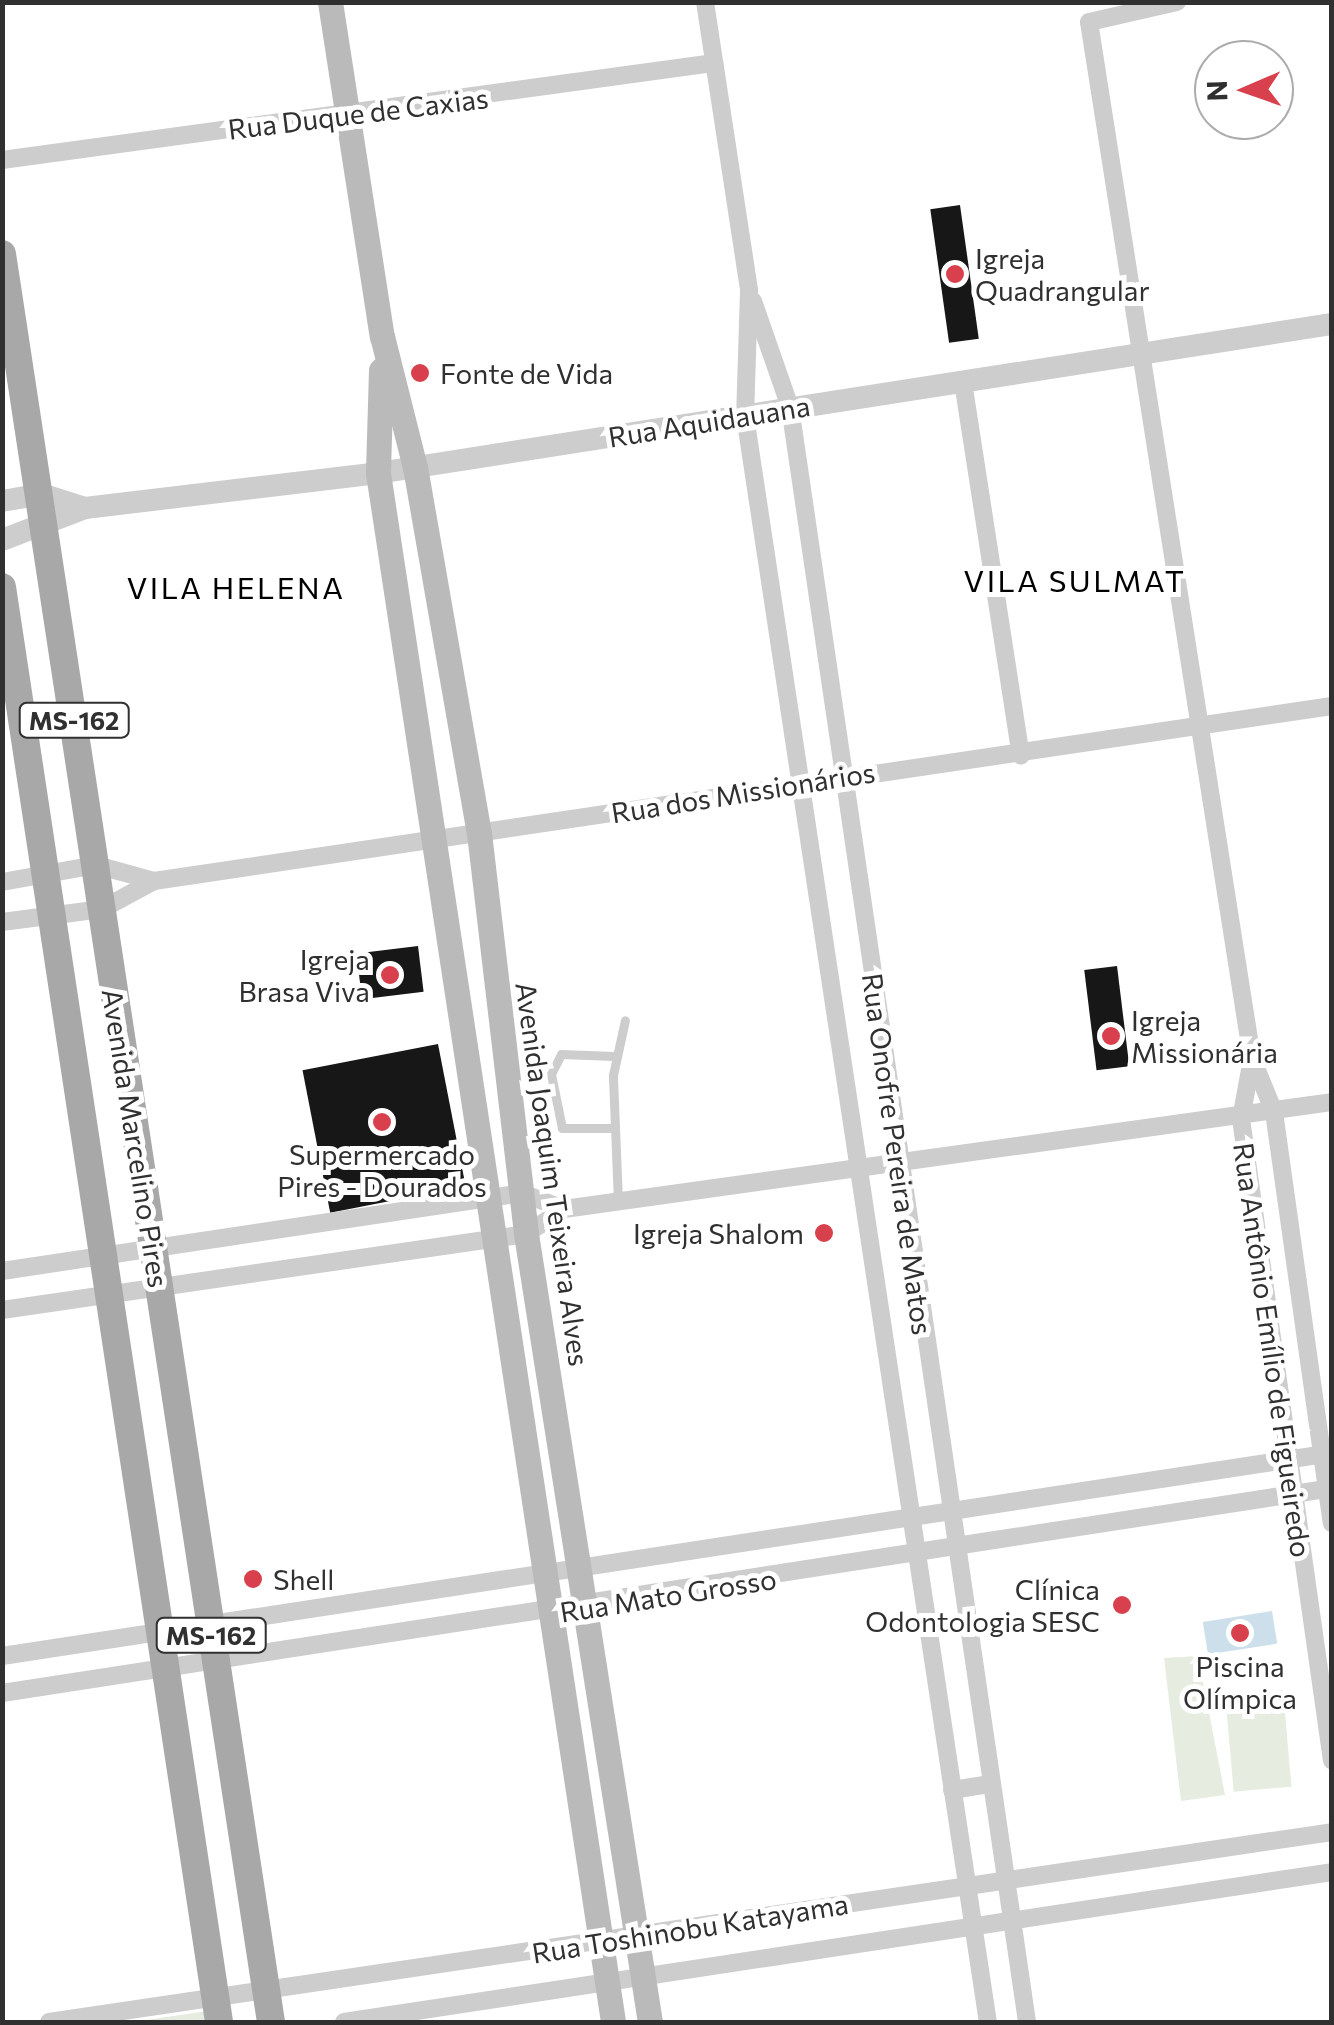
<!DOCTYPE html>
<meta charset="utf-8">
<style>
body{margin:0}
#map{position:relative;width:1334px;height:2025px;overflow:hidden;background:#fff;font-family:Commissioner,sans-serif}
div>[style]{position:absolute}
.green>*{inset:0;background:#e6ecdf;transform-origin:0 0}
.water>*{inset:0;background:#cddfea;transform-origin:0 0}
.building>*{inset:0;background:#171717;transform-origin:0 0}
.service>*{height:9px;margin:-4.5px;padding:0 4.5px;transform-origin:4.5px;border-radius:4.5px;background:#cdcdcd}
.minor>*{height:18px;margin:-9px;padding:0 9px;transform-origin:9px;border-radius:9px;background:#cdcdcd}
.tertiary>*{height:22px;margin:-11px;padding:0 11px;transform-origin:11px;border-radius:11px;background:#cdcdcd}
.secondary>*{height:25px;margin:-12.5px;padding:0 12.5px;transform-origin:12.5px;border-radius:12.5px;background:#bababa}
.primary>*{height:28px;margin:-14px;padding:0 14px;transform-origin:14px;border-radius:14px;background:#a8a8a8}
.dots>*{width:28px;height:28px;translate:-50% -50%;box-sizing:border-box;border:5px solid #fff;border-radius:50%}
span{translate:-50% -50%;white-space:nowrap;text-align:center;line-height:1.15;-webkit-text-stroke:10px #fff;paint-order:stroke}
.shield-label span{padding:2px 8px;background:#fff;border:2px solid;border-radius:8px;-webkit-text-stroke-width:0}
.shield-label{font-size:25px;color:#303030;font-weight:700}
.street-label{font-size:28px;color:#303030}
.poi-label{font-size:28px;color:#303030}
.left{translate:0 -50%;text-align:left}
.right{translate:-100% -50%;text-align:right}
.neighbourhood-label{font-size:30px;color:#000;letter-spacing:2.5px}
.frame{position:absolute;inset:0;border:5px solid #303030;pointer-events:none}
.north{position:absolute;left:1194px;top:40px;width:100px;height:100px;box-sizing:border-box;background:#fff;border:2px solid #acacac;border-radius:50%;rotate:268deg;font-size:28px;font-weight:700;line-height:40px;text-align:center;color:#303030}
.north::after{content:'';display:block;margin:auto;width:35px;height:45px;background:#d9404d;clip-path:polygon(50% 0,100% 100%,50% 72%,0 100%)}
</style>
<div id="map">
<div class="green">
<i style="clip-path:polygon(1198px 1656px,1225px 1795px,1181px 1801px,1164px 1658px)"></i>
<i style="left:1283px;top:1690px;width:97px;height:58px;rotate:85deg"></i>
<i style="clip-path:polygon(208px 2011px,209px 2022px,132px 2022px)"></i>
</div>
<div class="water">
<i style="left:1272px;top:1611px;width:33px;height:70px;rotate:81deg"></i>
</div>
<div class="building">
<i style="left:960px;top:205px;width:135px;height:30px;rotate:82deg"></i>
<i style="left:418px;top:946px;width:46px;height:62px;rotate:83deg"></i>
<i style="left:1117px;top:966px;width:101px;height:33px;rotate:83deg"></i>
<i style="left:438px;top:1044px;width:145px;height:138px;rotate:79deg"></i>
</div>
<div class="service">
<i style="left:613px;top:1128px;width:51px;rotate:180deg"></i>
<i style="left:562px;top:1128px;width:55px;rotate:-101.5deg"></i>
<i style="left:551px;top:1074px;width:22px;rotate:-63deg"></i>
<i style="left:561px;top:1054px;width:53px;rotate:2.2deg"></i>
<i style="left:618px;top:1202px;width:127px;rotate:-92.3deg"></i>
<i style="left:613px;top:1075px;width:56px;rotate:-77.7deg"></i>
</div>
<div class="minor">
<i style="left:705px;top:2px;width:292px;rotate:81.3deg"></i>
<i style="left:749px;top:291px;width:125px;rotate:91.8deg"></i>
<i style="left:745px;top:416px;width:1624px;rotate:81.4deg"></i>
<i style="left:1177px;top:2px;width:90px;rotate:167.2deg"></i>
<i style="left:1089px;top:22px;width:1049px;rotate:81.06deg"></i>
<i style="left:1252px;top:1058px;width:58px;rotate:67.8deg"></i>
<i style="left:1274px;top:1112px;width:415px;rotate:82deg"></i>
<i style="left:2px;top:160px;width:719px;rotate:-7.76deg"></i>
<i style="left:753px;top:301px;width:112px;rotate:70.8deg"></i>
<i style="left:790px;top:407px;width:1632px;rotate:81.65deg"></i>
<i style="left:963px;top:382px;width:378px;rotate:81.2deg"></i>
<i style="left:2px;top:882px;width:96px;rotate:-10.3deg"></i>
<i style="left:96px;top:865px;width:60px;rotate:15.4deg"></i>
<i style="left:2px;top:922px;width:101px;rotate:-7.4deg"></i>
<i style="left:102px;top:909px;width:59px;rotate:-28.3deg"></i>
<i style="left:154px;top:881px;width:1191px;rotate:-8.45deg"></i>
<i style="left:1252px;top:1059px;width:61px;rotate:100.4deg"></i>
<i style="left:1241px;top:1119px;width:648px;rotate:81.93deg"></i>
<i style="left:2px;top:1271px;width:526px;rotate:-8.53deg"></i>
<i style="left:522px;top:1193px;width:45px;rotate:20.9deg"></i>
<i style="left:2px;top:1310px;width:529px;rotate:-8.25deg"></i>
<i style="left:526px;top:1234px;width:45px;rotate:-33.3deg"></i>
<i style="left:564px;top:1209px;width:775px;rotate:-7.93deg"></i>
<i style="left:2px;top:1656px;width:1344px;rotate:-8.68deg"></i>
<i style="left:2px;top:1693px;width:1346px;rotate:-8.76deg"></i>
<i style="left:952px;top:1790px;width:39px;rotate:-9deg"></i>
<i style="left:49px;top:2022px;width:1297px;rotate:-8.42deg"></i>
<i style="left:344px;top:2022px;width:999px;rotate:-8.63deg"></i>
</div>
<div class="tertiary">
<i style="left:2px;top:501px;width:40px;rotate:-10deg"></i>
<i style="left:41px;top:494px;width:46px;rotate:17.7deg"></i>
<i style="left:2px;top:540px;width:89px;rotate:-21.1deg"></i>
<i style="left:85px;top:508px;width:295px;rotate:-6.8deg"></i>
<i style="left:378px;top:473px;width:966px;rotate:-8.88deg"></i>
</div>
<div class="secondary">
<i style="left:330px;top:2px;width:338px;rotate:81.2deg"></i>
<i style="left:382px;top:336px;width:135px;rotate:75.9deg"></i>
<i style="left:415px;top:467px;width:372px;rotate:80.1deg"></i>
<i style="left:479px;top:833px;width:404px;rotate:83.3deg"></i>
<i style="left:526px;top:1234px;width:798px;rotate:81.06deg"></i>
<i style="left:381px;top:370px;width:103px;rotate:91.7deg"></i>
<i style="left:378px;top:473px;width:1567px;rotate:81.37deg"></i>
</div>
<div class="primary">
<i style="left:2px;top:254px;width:1788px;rotate:81.35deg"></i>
<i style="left:2px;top:587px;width:1451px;rotate:81.4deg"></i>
</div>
<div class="dots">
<i style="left:955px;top:274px;background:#d9404d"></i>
<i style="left:420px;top:373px;background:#d9404d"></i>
<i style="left:390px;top:975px;background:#d9404d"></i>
<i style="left:1111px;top:1036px;background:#d9404d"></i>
<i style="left:382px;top:1122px;background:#d9404d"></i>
<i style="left:824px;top:1233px;background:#d9404d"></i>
<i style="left:253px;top:1579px;background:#d9404d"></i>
<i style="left:1122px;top:1605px;background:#d9404d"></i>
<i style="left:1240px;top:1633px;background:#d9404d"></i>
</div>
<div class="shield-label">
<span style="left:74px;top:720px">MS-162</span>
<span style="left:211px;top:1635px">MS-162</span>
</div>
<div class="street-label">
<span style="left:358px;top:113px;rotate:-7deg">Rua Duque de Caxias</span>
<span style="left:709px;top:421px;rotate:-9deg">Rua Aquidauana</span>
<span style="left:743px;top:792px;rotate:-9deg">Rua dos Missionários</span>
<span style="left:136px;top:1138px;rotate:81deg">Avenida Marcelino Pires</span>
<span style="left:898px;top:1154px;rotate:82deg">Rua Onofre Pereira de Matos</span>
<span style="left:553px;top:1174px;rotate:82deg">Avenida Joaquim Teixeira Alves</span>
<span style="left:1273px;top:1350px;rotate:82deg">Rua Antônio Emílio de Figueiredo</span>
<span style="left:668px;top:1595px;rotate:-9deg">Rua Mato Grosso</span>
<span style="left:690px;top:1928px;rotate:-9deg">Rua Toshinobu Katayama</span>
</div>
<div class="poi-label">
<span class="left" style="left:975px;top:274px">Igreja<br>Quadrangular</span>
<span class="left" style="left:440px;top:373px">Fonte de Vida</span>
<span class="right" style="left:370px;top:975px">Igreja<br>Brasa Viva</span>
<span class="left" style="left:1131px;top:1036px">Igreja<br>Missionária</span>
<span style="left:382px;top:1170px">Supermercado<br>Pires - Dourados</span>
<span class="right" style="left:804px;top:1233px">Igreja Shalom</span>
<span class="left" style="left:273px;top:1579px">Shell</span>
<span class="right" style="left:1100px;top:1605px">Clínica<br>Odontologia SESC</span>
<span style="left:1240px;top:1682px">Piscina<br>Olímpica</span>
</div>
<div class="neighbourhood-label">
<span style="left:1075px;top:580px">VILA SULMAT</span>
<span style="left:236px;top:587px">VILA HELENA</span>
</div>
<div class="frame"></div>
<div class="north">N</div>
</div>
